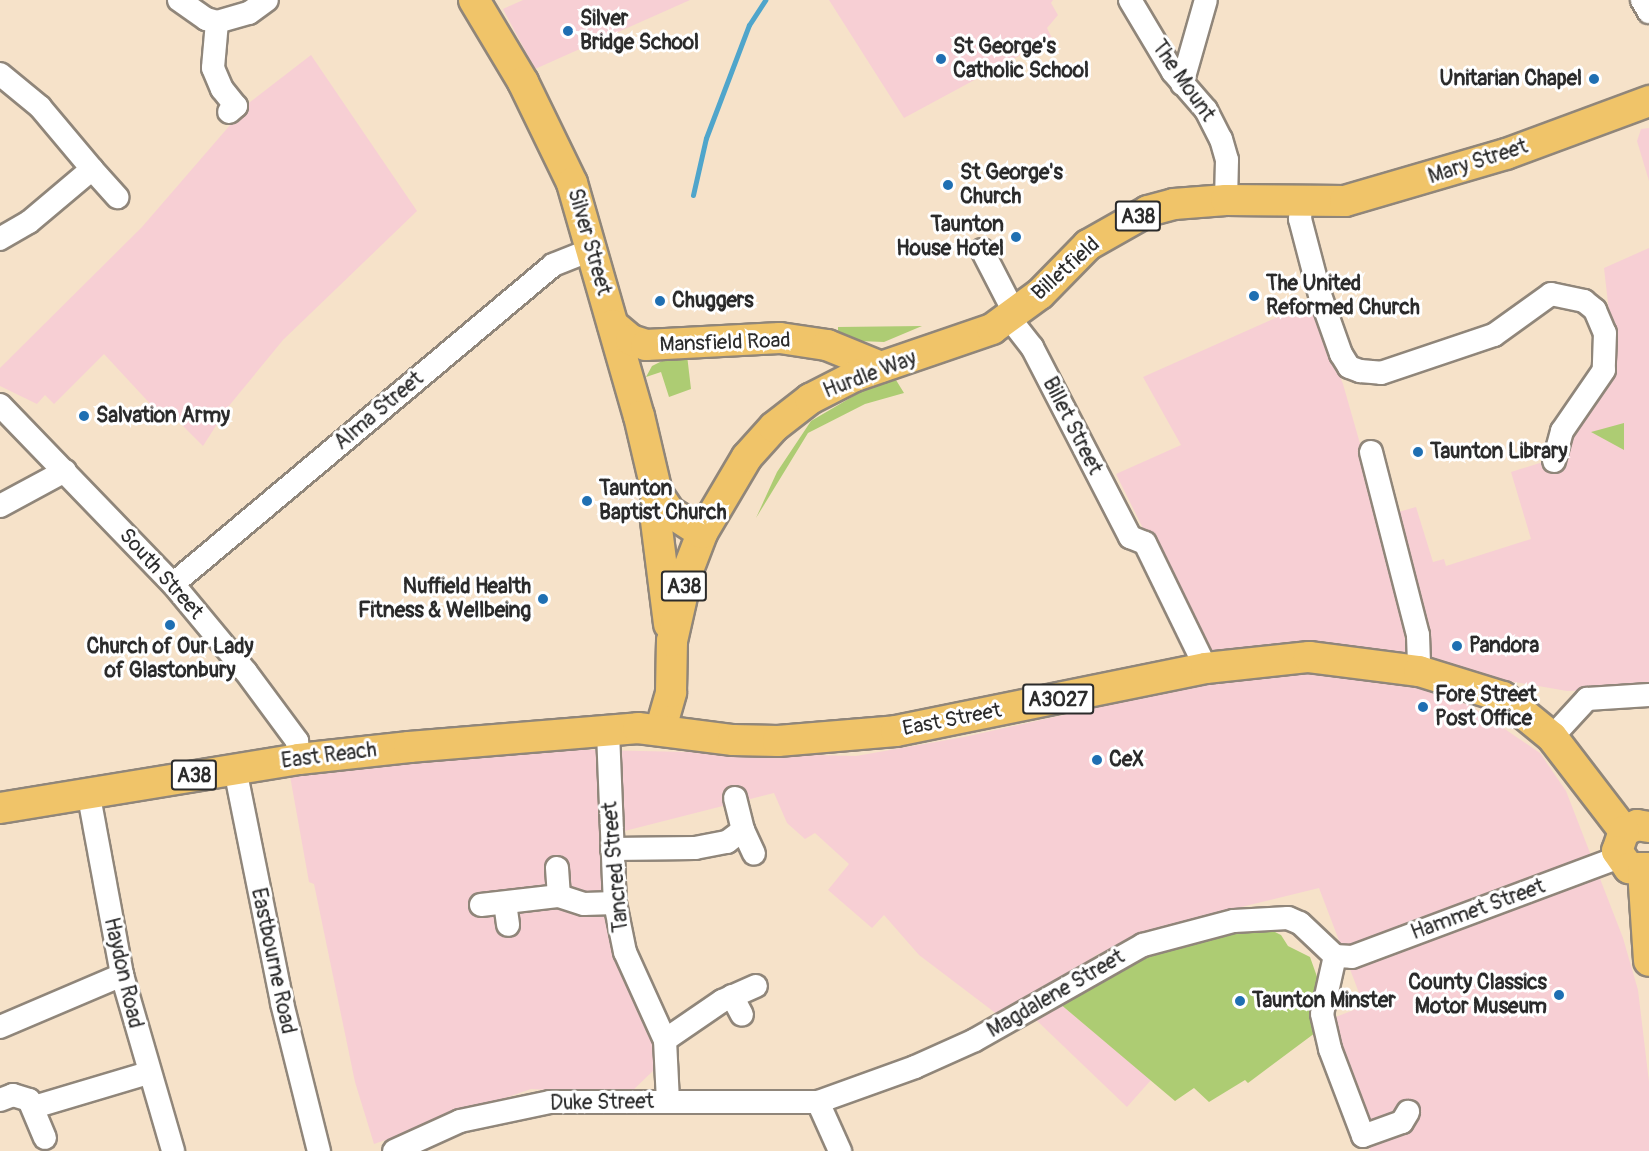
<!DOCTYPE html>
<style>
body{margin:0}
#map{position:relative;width:1649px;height:1151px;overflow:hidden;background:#f6e2c9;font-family:Pangolin,sans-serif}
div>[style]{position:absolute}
.built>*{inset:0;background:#f7cfd4}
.green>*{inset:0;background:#adcc73}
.stream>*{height:5px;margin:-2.5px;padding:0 2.5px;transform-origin:2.5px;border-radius:2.5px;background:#4fa5cb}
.roads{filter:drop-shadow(2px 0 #90867a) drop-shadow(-2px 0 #90867a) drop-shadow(0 2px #90867a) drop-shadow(0 -2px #90867a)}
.minor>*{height:22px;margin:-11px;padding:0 11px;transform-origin:11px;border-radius:11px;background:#fff}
.major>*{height:30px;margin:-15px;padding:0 15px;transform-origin:15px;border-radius:15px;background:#f0c469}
.dots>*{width:16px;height:16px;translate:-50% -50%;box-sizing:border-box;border:3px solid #fff;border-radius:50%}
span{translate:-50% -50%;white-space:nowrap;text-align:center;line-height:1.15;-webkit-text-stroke:6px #fff;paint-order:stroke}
.shield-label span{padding:2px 4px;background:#fff;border:2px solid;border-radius:4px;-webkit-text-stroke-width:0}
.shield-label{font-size:20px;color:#2b2b2b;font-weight:700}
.poi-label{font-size:21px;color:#2b2b2b;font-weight:700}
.left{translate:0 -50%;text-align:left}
.right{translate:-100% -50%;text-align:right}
.street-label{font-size:21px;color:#2b2b2b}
</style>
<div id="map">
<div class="built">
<i style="clip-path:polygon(523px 0,690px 0,535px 69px,503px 9px)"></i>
<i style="clip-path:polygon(829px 0,1053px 0,1051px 3px,1058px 15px,1047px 28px,1052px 38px,904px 118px)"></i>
<i style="clip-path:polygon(311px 55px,417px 211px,283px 340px,228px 407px,203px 446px,176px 419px,155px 409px,104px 354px,54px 404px,45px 395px,37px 404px,0 386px,0 368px,142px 227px,250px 102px)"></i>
<i style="clip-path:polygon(1649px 128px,1649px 181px,1637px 141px,1641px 129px)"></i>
<i style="clip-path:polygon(1649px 248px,1649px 689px,1567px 691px,1296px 644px,1204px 651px,1116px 474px,1181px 445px,1143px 377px,1309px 303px,1343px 384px,1381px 517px,1416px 507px,1433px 562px,1444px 559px,1446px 566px,1531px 539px,1511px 472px,1543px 462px,1613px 347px,1604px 268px)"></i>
<i style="clip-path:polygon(1324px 672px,1376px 674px,1441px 694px,1471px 706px,1540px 753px,1566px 791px,1623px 938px,1638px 990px,1649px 1082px,1649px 1151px,1370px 1151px,1328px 1020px,1364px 1006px,1319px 888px,1229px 910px,1098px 954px,1002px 1018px,919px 955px,884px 915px,872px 928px,828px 890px,849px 864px,815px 833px,805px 839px,787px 823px,774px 793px,605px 836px,609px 933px,651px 1025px,656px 1068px,629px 1094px,531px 1089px,374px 1144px,355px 1082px,314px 884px,309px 882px,290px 776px,553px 749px,856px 756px,964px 737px,1212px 682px)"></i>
<i style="clip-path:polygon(1059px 1003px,1151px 1080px,1127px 1107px,1032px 1016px)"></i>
</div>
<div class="green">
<i style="clip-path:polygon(922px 326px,884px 342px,859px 341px,838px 332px,838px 327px)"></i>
<i style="clip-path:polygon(687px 355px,691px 389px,669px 397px,661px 372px,646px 377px,652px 366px,672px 356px)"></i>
<i style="clip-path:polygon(896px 380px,904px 393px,865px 404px,808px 433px,756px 518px,777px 472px,811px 421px,862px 391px)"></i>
<i style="clip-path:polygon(1624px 423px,1624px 450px,1591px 432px)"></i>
<i style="clip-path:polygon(1263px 926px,1281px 935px,1288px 946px,1310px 957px,1320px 985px,1311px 1006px,1319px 1030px,1248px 1083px,1245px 1080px,1209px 1102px,1194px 1088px,1175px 1101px,1059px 1003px,1110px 968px,1182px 942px)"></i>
</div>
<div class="stream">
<i style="left:693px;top:195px;width:58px;rotate:-77.2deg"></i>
<i style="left:706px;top:138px;width:121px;rotate:-69.2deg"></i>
<i style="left:749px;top:25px;width:30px;rotate:-57deg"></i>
</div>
<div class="roads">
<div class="minor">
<i style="left:179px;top:0;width:33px;rotate:35deg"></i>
<i style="left:206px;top:19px;width:11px;rotate:15deg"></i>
<i style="left:217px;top:22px;width:33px;rotate:-16deg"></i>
<i style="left:249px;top:13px;width:22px;rotate:-36deg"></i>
<i style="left:1130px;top:0;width:84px;rotate:59.2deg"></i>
<i style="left:1173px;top:72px;width:50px;rotate:49deg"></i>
<i style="left:1206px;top:110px;width:33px;rotate:63deg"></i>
<i style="left:1221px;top:139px;width:22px;rotate:74deg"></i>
<i style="left:1227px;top:160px;width:40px;rotate:91.4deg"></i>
<i style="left:1642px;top:0;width:14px;rotate:60deg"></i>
<i style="left:217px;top:22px;width:46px;rotate:95deg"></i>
<i style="left:213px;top:68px;width:23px;rotate:67deg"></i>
<i style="left:222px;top:89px;width:22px;rotate:51deg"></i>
<i style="left:236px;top:106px;width:9px;rotate:139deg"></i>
<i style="left:0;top:74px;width:52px;rotate:39.5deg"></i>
<i style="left:40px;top:107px;width:81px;rotate:50deg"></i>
<i style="left:92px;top:169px;width:82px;rotate:139.9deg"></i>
<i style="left:29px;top:222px;width:34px;rotate:150deg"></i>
<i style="left:1182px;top:84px;width:87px;rotate:-74.1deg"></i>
<i style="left:92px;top:169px;width:38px;rotate:48deg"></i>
<i style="left:1301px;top:202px;width:17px;rotate:93deg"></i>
<i style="left:1300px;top:219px;width:79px;rotate:75.3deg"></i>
<i style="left:1320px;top:295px;width:63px;rotate:70.4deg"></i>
<i style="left:1341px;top:354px;width:15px;rotate:58deg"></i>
<i style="left:1349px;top:367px;width:12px;rotate:20deg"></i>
<i style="left:1360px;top:371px;width:21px;rotate:5deg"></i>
<i style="left:1381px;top:373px;width:119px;rotate:-18.6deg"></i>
<i style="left:1494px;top:335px;width:70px;rotate:-35.7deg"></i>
<i style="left:1551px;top:294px;width:34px;rotate:12deg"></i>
<i style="left:1584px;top:301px;width:14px;rotate:39deg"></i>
<i style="left:1595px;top:310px;width:25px;rotate:67deg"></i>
<i style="left:1605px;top:333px;width:37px;rotate:92deg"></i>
<i style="left:1604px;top:370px;width:74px;rotate:124.5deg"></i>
<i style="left:1562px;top:431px;width:31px;rotate:105deg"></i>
<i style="left:982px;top:250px;width:72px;rotate:62.7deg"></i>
<i style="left:1010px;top:319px;width:36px;rotate:52deg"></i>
<i style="left:1032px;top:347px;width:214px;rotate:62.7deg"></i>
<i style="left:1130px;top:537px;width:16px;rotate:22deg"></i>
<i style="left:1145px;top:543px;width:139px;rotate:64deg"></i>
<i style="left:0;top:405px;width:249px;rotate:46deg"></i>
<i style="left:173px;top:584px;width:114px;rotate:50.3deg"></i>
<i style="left:246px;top:672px;width:86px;rotate:53.5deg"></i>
<i style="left:297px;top:741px;width:18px;rotate:84deg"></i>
<i style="left:1371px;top:452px;width:189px;rotate:75.6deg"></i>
<i style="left:1418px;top:635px;width:36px;rotate:88deg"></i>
<i style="left:0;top:506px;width:74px;rotate:-28.3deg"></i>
<i style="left:173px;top:584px;width:496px;rotate:-40deg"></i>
<i style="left:553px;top:265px;width:43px;rotate:-21.8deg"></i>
<i style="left:608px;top:732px;width:171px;rotate:87.7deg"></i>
<i style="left:615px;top:903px;width:50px;rotate:78.5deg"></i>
<i style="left:625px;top:952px;width:97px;rotate:65.6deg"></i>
<i style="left:665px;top:1040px;width:61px;rotate:87.2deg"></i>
<i style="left:1552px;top:737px;width:52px;rotate:-47.4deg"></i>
<i style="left:1587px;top:699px;width:62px;rotate:-3.7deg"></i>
<i style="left:235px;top:769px;width:239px;rotate:78.6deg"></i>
<i style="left:282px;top:1003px;width:153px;rotate:76deg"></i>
<i style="left:88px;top:791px;width:187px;rotate:79.5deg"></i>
<i style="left:122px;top:975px;width:183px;rotate:73.8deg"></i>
<i style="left:743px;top:830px;width:26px;rotate:65deg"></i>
<i style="left:612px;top:849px;width:83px;rotate:-0.7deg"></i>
<i style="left:695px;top:848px;width:33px;rotate:-11deg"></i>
<i style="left:727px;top:842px;width:20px;rotate:-37deg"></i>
<i style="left:743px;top:830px;width:33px;rotate:-104deg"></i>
<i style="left:557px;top:868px;width:28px;rotate:86deg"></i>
<i style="left:505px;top:903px;width:22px;rotate:82deg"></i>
<i style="left:481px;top:905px;width:79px;rotate:-6.6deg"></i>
<i style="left:559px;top:896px;width:26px;rotate:18deg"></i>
<i style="left:584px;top:904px;width:31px;rotate:-2deg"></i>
<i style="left:1335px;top:956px;width:17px;rotate:3deg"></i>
<i style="left:1352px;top:957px;width:285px;rotate:-20.5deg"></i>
<i style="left:1335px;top:956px;width:59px;rotate:102.6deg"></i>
<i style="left:1322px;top:1014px;width:36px;rotate:77deg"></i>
<i style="left:1330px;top:1049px;width:93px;rotate:69.2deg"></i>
<i style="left:1363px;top:1136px;width:41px;rotate:-19.7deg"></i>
<i style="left:1402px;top:1122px;width:12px;rotate:-59deg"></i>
<i style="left:732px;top:996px;width:21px;rotate:62deg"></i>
<i style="left:0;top:1027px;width:133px;rotate:-23.1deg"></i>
<i style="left:665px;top:1040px;width:69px;rotate:-34.4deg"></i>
<i style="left:722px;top:1001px;width:37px;rotate:-24deg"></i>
<i style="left:0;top:1100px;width:14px;rotate:-21deg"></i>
<i style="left:13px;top:1095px;width:17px;rotate:17deg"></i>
<i style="left:29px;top:1100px;width:41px;rotate:67.2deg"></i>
<i style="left:818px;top:1102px;width:54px;rotate:65.8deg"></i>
<i style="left:34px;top:1107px;width:119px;rotate:-16.6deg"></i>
<i style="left:394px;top:1151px;width:72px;rotate:-24.4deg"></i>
<i style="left:460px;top:1121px;width:92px;rotate:-11.9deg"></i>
<i style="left:550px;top:1102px;width:268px"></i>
<i style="left:818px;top:1102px;width:103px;rotate:-19.8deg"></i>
<i style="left:915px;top:1067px;width:66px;rotate:-24.2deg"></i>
<i style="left:975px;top:1040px;width:193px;rotate:-29.5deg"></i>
<i style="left:1143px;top:945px;width:94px;rotate:-14.8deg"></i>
<i style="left:1234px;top:921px;width:54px;rotate:-3.2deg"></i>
<i style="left:1288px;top:918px;width:13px;rotate:23deg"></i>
<i style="left:1300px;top:923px;width:48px;rotate:43.3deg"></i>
</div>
<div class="major">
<i style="left:474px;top:0;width:96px;rotate:59.1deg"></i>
<i style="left:523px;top:82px;width:112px;rotate:64.1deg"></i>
<i style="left:572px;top:183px;width:242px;rotate:74deg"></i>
<i style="left:639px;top:416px;width:79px;rotate:76.8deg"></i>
<i style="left:657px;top:493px;width:23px;rotate:56deg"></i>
<i style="left:670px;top:512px;width:38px;rotate:33deg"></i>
<i style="left:613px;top:325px;width:23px;rotate:40deg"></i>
<i style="left:631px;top:340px;width:16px;rotate:18deg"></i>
<i style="left:646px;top:345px;width:134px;rotate:-3deg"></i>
<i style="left:780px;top:338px;width:48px;rotate:8.5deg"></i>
<i style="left:827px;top:345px;width:58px;rotate:22.2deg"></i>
<i style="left:657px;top:493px;width:20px;rotate:96deg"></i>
<i style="left:655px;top:513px;width:112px;rotate:82.8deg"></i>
<i style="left:661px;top:728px;width:37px;rotate:-74deg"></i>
<i style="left:671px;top:692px;width:51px;rotate:-88.9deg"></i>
<i style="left:672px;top:641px;width:73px;rotate:-77.3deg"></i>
<i style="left:688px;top:570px;width:40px;rotate:-69deg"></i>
<i style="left:702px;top:533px;width:88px;rotate:-59.4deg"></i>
<i style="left:747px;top:457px;width:40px;rotate:-48deg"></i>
<i style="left:774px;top:427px;width:46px;rotate:-37.9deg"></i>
<i style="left:810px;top:399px;width:51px;rotate:-27.1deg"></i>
<i style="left:855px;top:376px;width:145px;rotate:-18.9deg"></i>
<i style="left:992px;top:329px;width:59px;rotate:-36.1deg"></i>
<i style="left:1040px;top:294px;width:69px;rotate:-45.6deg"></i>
<i style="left:1088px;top:245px;width:69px;rotate:-29.5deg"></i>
<i style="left:1148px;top:211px;width:27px;rotate:-15deg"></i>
<i style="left:1174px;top:204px;width:52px;rotate:-4.4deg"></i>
<i style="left:1226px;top:200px;width:119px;rotate:0.5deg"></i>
<i style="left:1345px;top:201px;width:168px;rotate:-16.3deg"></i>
<i style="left:1506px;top:154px;width:153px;rotate:-20.3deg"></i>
<i style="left:0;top:808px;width:303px;rotate:-9.3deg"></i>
<i style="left:299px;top:759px;width:111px;rotate:-6.2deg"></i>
<i style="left:409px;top:747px;width:230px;rotate:-4.7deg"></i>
<i style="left:638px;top:728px;width:96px;rotate:7.2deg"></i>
<i style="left:733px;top:740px;width:45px;rotate:1.3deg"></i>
<i style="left:778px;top:741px;width:118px;rotate:-4.8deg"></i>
<i style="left:896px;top:731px;width:316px;rotate:-11.5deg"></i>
<i style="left:1206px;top:668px;width:104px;rotate:-6.1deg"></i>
<i style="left:1309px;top:657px;width:111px;rotate:7.3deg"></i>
<i style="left:1419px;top:671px;width:88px;rotate:17.2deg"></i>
<i style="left:1503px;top:697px;width:63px;rotate:39.2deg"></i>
<i style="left:1552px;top:737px;width:118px;rotate:52.5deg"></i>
<i style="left:1649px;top:827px;width:12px;rotate:-171deg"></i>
<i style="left:1637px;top:825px;width:14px;rotate:155deg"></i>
<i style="left:1624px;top:831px;width:21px;rotate:109deg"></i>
<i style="left:1617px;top:851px;width:21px;rotate:55deg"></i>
<i style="left:1629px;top:868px;width:20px"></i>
<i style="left:1643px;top:870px;width:91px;rotate:86.2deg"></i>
</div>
</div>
<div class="dots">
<i style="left:568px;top:31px;background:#1f6fb2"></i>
<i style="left:941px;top:59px;background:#1f6fb2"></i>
<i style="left:1594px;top:79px;background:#1f6fb2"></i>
<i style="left:948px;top:185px;background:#1f6fb2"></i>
<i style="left:1016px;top:237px;background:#1f6fb2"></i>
<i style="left:1254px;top:296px;background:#1f6fb2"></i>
<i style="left:660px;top:301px;background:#1f6fb2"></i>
<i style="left:84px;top:416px;background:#1f6fb2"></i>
<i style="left:1418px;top:452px;background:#1f6fb2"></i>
<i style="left:587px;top:501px;background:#1f6fb2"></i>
<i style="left:543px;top:599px;background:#1f6fb2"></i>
<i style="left:170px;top:625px;background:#1f6fb2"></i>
<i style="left:1457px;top:646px;background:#1f6fb2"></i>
<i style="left:1423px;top:707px;background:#1f6fb2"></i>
<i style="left:1097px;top:760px;background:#1f6fb2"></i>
<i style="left:1559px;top:995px;background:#1f6fb2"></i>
<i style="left:1240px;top:1001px;background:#1f6fb2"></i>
</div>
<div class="shield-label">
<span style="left:1138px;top:216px">A38</span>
<span style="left:684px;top:586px">A38</span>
<span style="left:1058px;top:699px">A3027</span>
<span style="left:194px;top:775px">A38</span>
</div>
<div class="poi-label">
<span class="left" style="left:580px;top:31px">Silver<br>Bridge School</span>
<span class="left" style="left:953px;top:59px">St George's<br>Catholic School</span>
<span class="right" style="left:1582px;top:79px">Unitarian Chapel</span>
<span class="left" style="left:960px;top:185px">St George's<br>Church</span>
<span class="right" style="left:1004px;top:237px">Taunton<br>House Hotel</span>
<span class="left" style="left:1266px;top:296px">The United<br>Reformed Church</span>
<span class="left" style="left:672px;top:301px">Chuggers</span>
<span class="left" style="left:96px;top:416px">Salvation Army</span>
<span class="left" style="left:1430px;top:452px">Taunton Library</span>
<span class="left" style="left:599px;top:501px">Taunton<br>Baptist Church</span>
<span class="right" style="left:531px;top:599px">Nuffield Health<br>Fitness &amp; Wellbeing</span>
<span class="left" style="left:1469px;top:646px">Pandora</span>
<span style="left:170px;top:659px">Church of Our Lady<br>of Glastonbury</span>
<span class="left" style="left:1435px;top:707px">Fore Street<br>Post Office</span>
<span class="left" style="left:1109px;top:760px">CeX</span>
<span class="right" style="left:1547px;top:995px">County Classics<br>Motor Museum</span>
<span class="left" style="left:1252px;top:1001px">Taunton Minster</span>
</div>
<div class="street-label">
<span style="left:1183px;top:81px;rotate:55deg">The Mount</span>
<span style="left:1478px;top:162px;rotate:-18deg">Mary Street</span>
<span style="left:589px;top:242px;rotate:74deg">Silver Street</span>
<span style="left:1066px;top:269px;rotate:-42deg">Billetfield</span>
<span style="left:725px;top:343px;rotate:-2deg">Mansfield Road</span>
<span style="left:870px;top:375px;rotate:-21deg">Hurdle Way</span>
<span style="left:379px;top:411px;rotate:-40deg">Alma Street</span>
<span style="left:1072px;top:426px;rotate:63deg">Billet Street</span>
<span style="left:161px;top:574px;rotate:48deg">South Street</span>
<span style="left:952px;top:720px;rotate:-11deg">East Street</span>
<span style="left:329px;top:756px;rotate:-7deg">East Reach</span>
<span style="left:616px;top:867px;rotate:-95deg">Tancred Street</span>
<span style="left:1478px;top:910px;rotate:-20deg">Hammet Street</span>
<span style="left:273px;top:961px;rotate:78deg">Eastbourne Road</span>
<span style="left:123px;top:973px;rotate:77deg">Haydon Road</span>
<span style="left:1056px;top:994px;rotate:-30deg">Magdalene Street</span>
<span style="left:602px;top:1103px;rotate:-1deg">Duke Street</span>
</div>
</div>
